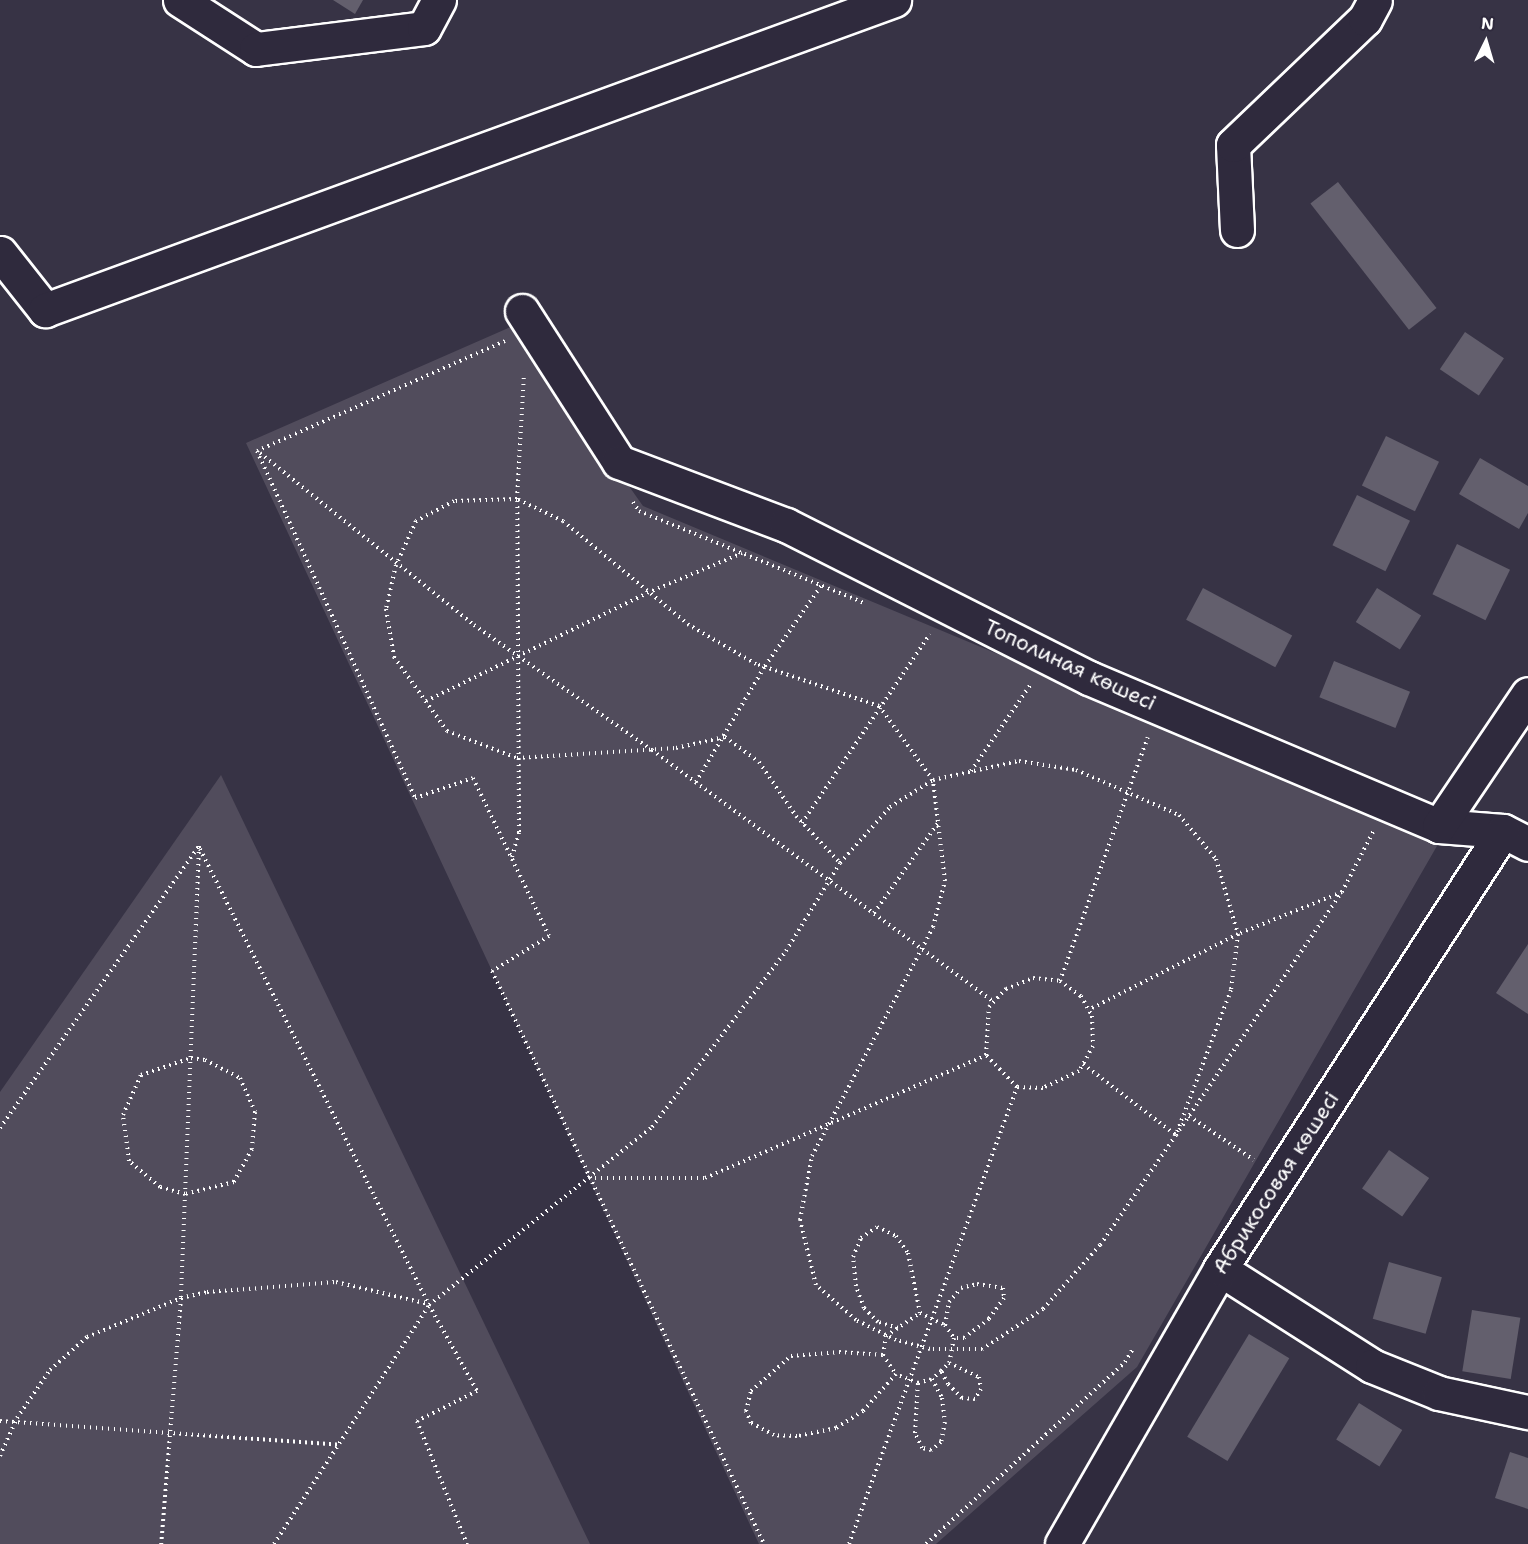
<!DOCTYPE html>
<meta charset="utf-8">
<style>
body{margin:0}
#map{position:relative;width:1528px;height:1544px;overflow:hidden;background:#373345;font-family:"Shantell Sans",sans-serif}
div>[style]{position:absolute}
.green>*{inset:0;background:#514c5c}
.building>*{inset:0;background:#635f6d;transform-origin:0 0}
.path>*{height:4px;margin-top:-2px;transform-origin:0;background:repeating-linear-gradient(90deg,#fff 0 1.5px,transparent 0 6px)}
.roads{filter:drop-shadow(2px 0 #fff) drop-shadow(-2px 0 #fff) drop-shadow(0 2px #fff) drop-shadow(0 -2px #fff)}
.minor>*{height:33px;margin:-16.5px;padding:0 16.5px;transform-origin:16.5px;border-radius:16.5px;background:#2f2a3d}
span{translate:-50% -50%;white-space:nowrap;text-align:center;line-height:1.15;-webkit-text-stroke:6px #2f2a3d;paint-order:stroke}
.street-label{font-size:21px;color:#fff}
.north{position:absolute;left:1456px;top:12px;width:60px;height:60px;-webkit-text-stroke:4px #2f2a3d;paint-order:stroke;rotate:5deg;font-size:16px;font-weight:700;line-height:24px;text-align:center;color:#fff}
.north::after{content:'';display:block;margin:auto;width:21px;height:27px;background:#fff;clip-path:polygon(50% 0,100% 100%,50% 72%,0 100%)}
</style>
<div id="map">
<div class="green">
<i style="clip-path:polygon(515px 325px,643px 506px,1441px 839px,1137px 1367px,936px 1544px,759px 1544px,246px 443px)"></i>
<i style="clip-path:polygon(221px 775px,590px 1544px,0 1544px,0 1092px)"></i>
</div>
<div class="building">
<i style="clip-path:polygon(333px 0,363px 0,355px 14px)"></i>
<i style="left:1338px;top:182px;width:160px;height:35px;rotate:52deg"></i>
<i style="left:1465px;top:332px;width:47px;height:45px;rotate:34deg"></i>
<i style="left:1386px;top:436px;width:59px;height:55px;rotate:26deg"></i>
<i style="clip-path:polygon(1480px 458px,1528px 486px,1528px 513px,1519px 529px,1459px 494px)"></i>
<i style="left:1357px;top:495px;width:59px;height:56px;rotate:26deg"></i>
<i style="left:1457px;top:544px;width:59px;height:56px;rotate:26deg"></i>
<i style="left:1203px;top:588px;width:101px;height:36px;rotate:28deg"></i>
<i style="left:1377px;top:588px;width:52px;height:40px;rotate:32deg"></i>
<i style="left:1334px;top:661px;width:82px;height:39px;rotate:22deg"></i>
<i style="clip-path:polygon(1528px 944px,1528px 1014px,1496px 993px)"></i>
<i style="left:1389px;top:1150px;width:49px;height:47px;rotate:35deg"></i>
<i style="left:1389px;top:1262px;width:55px;height:59px;rotate:16deg"></i>
<i style="left:1472px;top:1310px;width:49px;height:62px;rotate:9deg"></i>
<i style="left:1249px;top:1334px;width:47px;height:120px;rotate:31deg"></i>
<i style="left:1359px;top:1403px;width:51px;height:43px;rotate:32deg"></i>
<i style="clip-path:polygon(1510px 1452px,1528px 1458px,1528px 1509px,1495px 1498px)"></i>
</div>
<div class="path">
<i style="left:505px;top:341px;width:271px;rotate:156.1deg"></i>
<i style="left:257px;top:451px;width:381px;rotate:65.5deg"></i>
<i style="left:415px;top:798px;width:61px;rotate:-19deg"></i>
<i style="left:473px;top:778px;width:175px;rotate:64.3deg"></i>
<i style="left:549px;top:936px;width:67px;rotate:148.4deg"></i>
<i style="left:492px;top:971px;width:634px;rotate:64.61deg"></i>
<i style="left:260px;top:453px;width:275px;rotate:38.8deg"></i>
<i style="left:474px;top:625px;width:218px;rotate:35.1deg"></i>
<i style="left:652px;top:750px;width:425px;rotate:36.4deg"></i>
<i style="left:633px;top:502px;width:11px;rotate:56deg"></i>
<i style="left:639px;top:511px;width:243px;rotate:22.2deg"></i>
<i style="left:426px;top:701px;width:246px;rotate:-26deg"></i>
<i style="left:647px;top:593px;width:103px;rotate:-22.8deg"></i>
<i style="left:971px;top:771px;width:106px;rotate:-55.4deg"></i>
<i style="left:696px;top:782px;width:135px;rotate:-59.3deg"></i>
<i style="left:765px;top:666px;width:98px;rotate:-55deg"></i>
<i style="left:802px;top:823px;width:228px;rotate:-55.9deg"></i>
<i style="left:200px;top:849px;width:510px;rotate:63.33deg"></i>
<i style="left:429px;top:1305px;width:98px;rotate:60.8deg"></i>
<i style="left:477px;top:1391px;width:67px;rotate:153.4deg"></i>
<i style="left:417px;top:1421px;width:133px;rotate:67.9deg"></i>
<i style="left:512px;top:857px;width:26px;rotate:-74deg"></i>
<i style="left:519px;top:832px;width:333px;rotate:-90.3deg"></i>
<i style="left:517px;top:499px;width:125px;rotate:-86.8deg"></i>
<i style="left:1342px;top:892px;width:68px;rotate:-62.7deg"></i>
<i style="left:874px;top:913px;width:114px;rotate:-54.6deg"></i>
<i style="left:1060px;top:981px;width:259px;rotate:-70.2deg"></i>
<i style="left:191px;top:1058px;width:14px;rotate:8deg"></i>
<i style="left:205px;top:1060px;width:39px;rotate:27deg"></i>
<i style="left:240px;top:1078px;width:37px;rotate:66deg"></i>
<i style="left:255px;top:1112px;width:37px;rotate:95deg"></i>
<i style="left:252px;top:1149px;width:38px;rotate:119deg"></i>
<i style="left:234px;top:1182px;width:50px;rotate:166.2deg"></i>
<i style="left:185px;top:1194px;width:26px;rotate:-164deg"></i>
<i style="left:160px;top:1187px;width:40px;rotate:-140deg"></i>
<i style="left:129px;top:1161px;width:46px;rotate:-97.4deg"></i>
<i style="left:123px;top:1115px;width:44px;rotate:-65.8deg"></i>
<i style="left:141px;top:1075px;width:53px;rotate:-18.8deg"></i>
<i style="left:1083px;top:1064px;width:117px;rotate:37.4deg"></i>
<i style="left:1176px;top:1135px;width:294px;rotate:-55.7deg"></i>
<i style="left:1342px;top:892px;width:112px;rotate:158deg"></i>
<i style="left:1238px;top:934px;width:168px;rotate:153.1deg"></i>
<i style="left:1189px;top:1116px;width:78px;rotate:34.1deg"></i>
<i style="left:0;top:1128px;width:345px;rotate:-54.8deg"></i>
<i style="left:199px;top:846px;width:452px;rotate:92.3deg"></i>
<i style="left:181px;top:1298px;width:247px;rotate:94.6deg"></i>
<i style="left:589px;top:1178px;width:116px"></i>
<i style="left:705px;top:1178px;width:307px;rotate:-23.6deg"></i>
<i style="left:986px;top:1055px;width:48px;rotate:-86.4deg"></i>
<i style="left:989px;top:1007px;width:25px;rotate:-47deg"></i>
<i style="left:1006px;top:989px;width:29px;rotate:-22deg"></i>
<i style="left:1033px;top:978px;width:27px;rotate:6deg"></i>
<i style="left:1060px;top:981px;width:26px;rotate:36deg"></i>
<i style="left:1081px;top:996px;width:23px;rotate:61deg"></i>
<i style="left:1092px;top:1016px;width:30px;rotate:88deg"></i>
<i style="left:1093px;top:1046px;width:29px;rotate:119deg"></i>
<i style="left:1079px;top:1071px;width:40px;rotate:155deg"></i>
<i style="left:1043px;top:1088px;width:26px;rotate:-178deg"></i>
<i style="left:1017px;top:1087px;width:45px;rotate:-134.1deg"></i>
<i style="left:945px;top:1325px;width:16px;rotate:55deg"></i>
<i style="left:898px;top:1328px;width:21px;rotate:-163deg"></i>
<i style="left:878px;top:1322px;width:20px;rotate:-135deg"></i>
<i style="left:864px;top:1308px;width:23px;rotate:-110deg"></i>
<i style="left:856px;top:1286px;width:29px;rotate:-96deg"></i>
<i style="left:853px;top:1257px;width:21px;rotate:-67deg"></i>
<i style="left:861px;top:1238px;width:19px;rotate:-35deg"></i>
<i style="left:877px;top:1227px;width:21px;rotate:25deg"></i>
<i style="left:896px;top:1236px;width:21px;rotate:55deg"></i>
<i style="left:908px;top:1253px;width:61px;rotate:78.7deg"></i>
<i style="left:883px;top:1355px;width:23px;rotate:56deg"></i>
<i style="left:941px;top:1371px;width:12px;rotate:138deg"></i>
<i style="left:932px;top:1379px;width:21px;rotate:62deg"></i>
<i style="left:942px;top:1398px;width:24px;rotate:83deg"></i>
<i style="left:945px;top:1422px;width:20px;rotate:101deg"></i>
<i style="left:941px;top:1442px;width:13px;rotate:141deg"></i>
<i style="left:931px;top:1450px;width:9px;rotate:-167deg"></i>
<i style="left:922px;top:1448px;width:17px;rotate:-115deg"></i>
<i style="left:915px;top:1433px;width:50px;rotate:-86.6deg"></i>
<i style="left:918px;top:1383px;width:24px;rotate:-158deg"></i>
<i style="left:896px;top:1374px;width:50px;rotate:131.7deg"></i>
<i style="left:863px;top:1411px;width:32px;rotate:148deg"></i>
<i style="left:836px;top:1428px;width:40px;rotate:168deg"></i>
<i style="left:797px;top:1436px;width:23px;rotate:-178deg"></i>
<i style="left:774px;top:1435px;width:26px;rotate:-152deg"></i>
<i style="left:751px;top:1423px;width:13px;rotate:-113deg"></i>
<i style="left:746px;top:1411px;width:21px;rotate:-76deg"></i>
<i style="left:751px;top:1391px;width:53px;rotate:-41.2deg"></i>
<i style="left:791px;top:1356px;width:48px;rotate:-4.8deg"></i>
<i style="left:839px;top:1352px;width:44px;rotate:3.9deg"></i>
<i style="left:883px;top:1355px;width:19px;rotate:-81deg"></i>
<i style="left:886px;top:1336px;width:41px;rotate:-34.1deg"></i>
<i style="left:920px;top:1313px;width:28px;rotate:26deg"></i>
<i style="left:945px;top:1325px;width:23px;rotate:-80deg"></i>
<i style="left:949px;top:1302px;width:18px;rotate:-49deg"></i>
<i style="left:961px;top:1288px;width:16px;rotate:-14deg"></i>
<i style="left:977px;top:1284px;width:26px;rotate:9deg"></i>
<i style="left:1003px;top:1288px;width:10px;rotate:84deg"></i>
<i style="left:1004px;top:1298px;width:26px;rotate:126deg"></i>
<i style="left:989px;top:1319px;width:31px;rotate:143deg"></i>
<i style="left:964px;top:1338px;width:10px;rotate:180deg"></i>
<i style="left:954px;top:1338px;width:25px;rotate:101deg"></i>
<i style="left:949px;top:1363px;width:33px;rotate:25deg"></i>
<i style="left:979px;top:1377px;width:12px;rotate:81deg"></i>
<i style="left:981px;top:1389px;width:12px;rotate:121deg"></i>
<i style="left:975px;top:1399px;width:13px;rotate:-176deg"></i>
<i style="left:962px;top:1398px;width:20px;rotate:-135deg"></i>
<i style="left:948px;top:1384px;width:15px;rotate:-118deg"></i>
<i style="left:941px;top:1371px;width:11px;rotate:-45deg"></i>
<i style="left:918px;top:1383px;width:15px;rotate:-16deg"></i>
<i style="left:0;top:1421px;width:341px;rotate:4deg"></i>
<i style="left:0;top:1456px;width:42px;rotate:-65.9deg"></i>
<i style="left:17px;top:1418px;width:58px;rotate:-55.5deg"></i>
<i style="left:50px;top:1370px;width:50px;rotate:-41.7deg"></i>
<i style="left:87px;top:1337px;width:102px;rotate:-22.5deg"></i>
<i style="left:181px;top:1298px;width:27px;rotate:-13deg"></i>
<i style="left:207px;top:1292px;width:129px;rotate:-4.4deg"></i>
<i style="left:336px;top:1282px;width:95px;rotate:13.4deg"></i>
<i style="left:274px;top:1544px;width:285px;rotate:-57deg"></i>
<i style="left:429px;top:1305px;width:285px;rotate:-38.6deg"></i>
<i style="left:652px;top:1127px;width:221px;rotate:-52.7deg"></i>
<i style="left:786px;top:951px;width:103px;rotate:-58.5deg"></i>
<i style="left:840px;top:863px;width:75px;rotate:-48.2deg"></i>
<i style="left:890px;top:807px;width:51px;rotate:-32.1deg"></i>
<i style="left:933px;top:780px;width:88px;rotate:-12.5deg"></i>
<i style="left:1019px;top:761px;width:58px;rotate:9deg"></i>
<i style="left:1076px;top:770px;width:112px;rotate:23.6deg"></i>
<i style="left:1179px;top:815px;width:57px;rotate:49.9deg"></i>
<i style="left:1216px;top:859px;width:78px;rotate:73.7deg"></i>
<i style="left:1238px;top:934px;width:56px;rotate:97.1deg"></i>
<i style="left:1231px;top:990px;width:155px;rotate:110.8deg"></i>
<i style="left:1176px;top:1135px;width:134px;rotate:124.6deg"></i>
<i style="left:1100px;top:1245px;width:86px;rotate:131.7deg"></i>
<i style="left:1043px;top:1309px;width:73px;rotate:146.7deg"></i>
<i style="left:982px;top:1349px;width:52px;rotate:180deg"></i>
<i style="left:930px;top:1349px;width:35px;rotate:-165deg"></i>
<i style="left:896px;top:1340px;width:45px;rotate:-153.4deg"></i>
<i style="left:856px;top:1320px;width:53px;rotate:-138.8deg"></i>
<i style="left:816px;top:1285px;width:67px;rotate:-103.8deg"></i>
<i style="left:800px;top:1220px;width:65px;rotate:-79.4deg"></i>
<i style="left:812px;top:1156px;width:259px;rotate:-62.1deg"></i>
<i style="left:933px;top:927px;width:48px;rotate:-75.4deg"></i>
<i style="left:945px;top:881px;width:102px;rotate:-96.8deg"></i>
<i style="left:933px;top:780px;width:92px;rotate:-126.1deg"></i>
<i style="left:879px;top:706px;width:130px;rotate:-161.1deg"></i>
<i style="left:756px;top:664px;width:78px;rotate:-149.8deg"></i>
<i style="left:689px;top:625px;width:163px;rotate:-140.5deg"></i>
<i style="left:563px;top:521px;width:51px;rotate:-154.4deg"></i>
<i style="left:517px;top:499px;width:63px;rotate:178.2deg"></i>
<i style="left:454px;top:501px;width:43px;rotate:152.2deg"></i>
<i style="left:416px;top:521px;width:48px;rotate:114.4deg"></i>
<i style="left:396px;top:565px;width:45px;rotate:102.8deg"></i>
<i style="left:386px;top:609px;width:49px;rotate:80.5deg"></i>
<i style="left:394px;top:657px;width:91px;rotate:54.4deg"></i>
<i style="left:447px;top:731px;width:75px;rotate:21.1deg"></i>
<i style="left:517px;top:758px;width:159px;rotate:-3.6deg"></i>
<i style="left:676px;top:748px;width:50px;rotate:-12.7deg"></i>
<i style="left:725px;top:737px;width:42px;rotate:36.3deg"></i>
<i style="left:759px;top:762px;width:65px;rotate:55.6deg"></i>
<i style="left:796px;top:816px;width:64px;rotate:46.9deg"></i>
<i style="left:849px;top:1544px;width:487px;rotate:-69.8deg"></i>
<i style="left:926px;top:1544px;width:270px;rotate:-42.4deg"></i>
<i style="left:1125px;top:1362px;width:17px;rotate:-59deg"></i>
</div>
<div class="roads">
<div class="minor">
<i style="left:180px;top:0;width:90px;rotate:32.8deg"></i>
<i style="left:256px;top:49px;width:169px;rotate:-7.1deg"></i>
<i style="left:424px;top:28px;width:32px;rotate:-62deg"></i>
<i style="left:1237px;top:230px;width:85px;rotate:-92.7deg"></i>
<i style="left:1233px;top:145px;width:182px;rotate:-43.7deg"></i>
<i style="left:1365px;top:19px;width:21px;rotate:-62deg"></i>
<i style="left:0;top:253px;width:73px;rotate:51.7deg"></i>
<i style="left:45px;top:310px;width:904px;rotate:-20.06deg"></i>
<i style="left:522px;top:311px;width:179px;rotate:57.3deg"></i>
<i style="left:619px;top:462px;width:178px;rotate:20.7deg"></i>
<i style="left:786px;top:525px;width:339px;rotate:26.8deg"></i>
<i style="left:1089px;top:678px;width:380px;rotate:22.9deg"></i>
<i style="left:1439px;top:826px;width:64px;rotate:4.5deg"></i>
<i style="left:1503px;top:831px;width:28px;rotate:27deg"></i>
<i style="left:1439px;top:826px;width:159px;rotate:-56deg"></i>
<i style="left:1220px;top:1269px;width:180px;rotate:32.5deg"></i>
<i style="left:1372px;top:1366px;width:72px;rotate:21.9deg"></i>
<i style="left:1439px;top:1393px;width:91px;rotate:12.1deg"></i>
<i style="left:1062px;top:1544px;width:317px;rotate:-60.1deg"></i>
<i style="left:1220px;top:1269px;width:521px;rotate:-57.13deg"></i>
</div>
</div>
<div class="street-label">
<span style="left:1070px;top:665px;rotate:25deg">Тополиная көшесі</span>
<span style="left:1276px;top:1183px;rotate:-57deg">Абрикосовая көшесі</span>
</div>
<div class="north">N</div>
</div>
